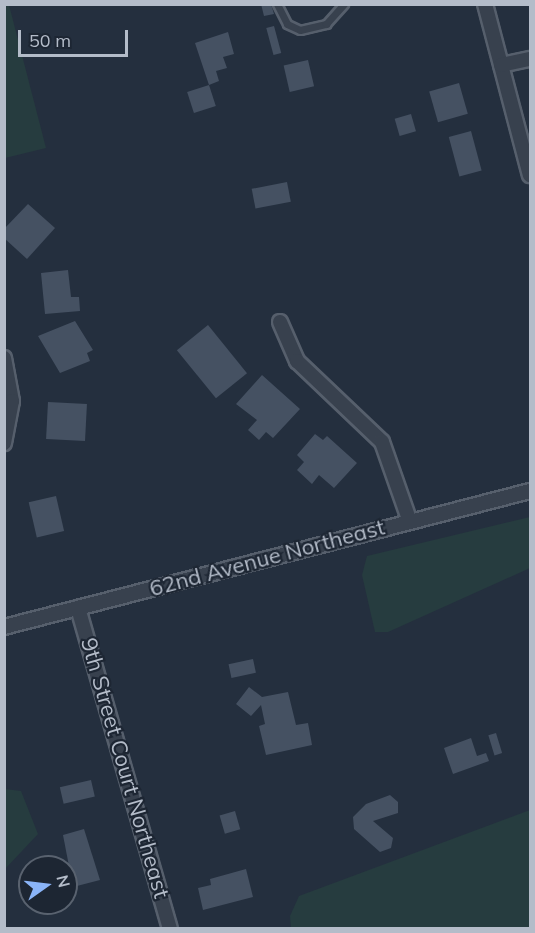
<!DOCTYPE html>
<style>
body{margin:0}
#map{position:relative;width:535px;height:933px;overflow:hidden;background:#242f3e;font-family:Mulish,sans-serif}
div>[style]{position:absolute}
.green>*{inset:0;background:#263c3f}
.building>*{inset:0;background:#455162;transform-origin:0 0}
.roads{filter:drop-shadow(2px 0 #565f6c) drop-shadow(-2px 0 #565f6c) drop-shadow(0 2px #565f6c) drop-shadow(0 -2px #565f6c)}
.lane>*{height:7px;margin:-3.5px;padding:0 3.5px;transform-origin:3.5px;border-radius:3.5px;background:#38414e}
.street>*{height:14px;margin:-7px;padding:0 7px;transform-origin:7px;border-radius:7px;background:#38414e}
span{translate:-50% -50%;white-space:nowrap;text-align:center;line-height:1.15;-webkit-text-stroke:4.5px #1d2633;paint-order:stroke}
.street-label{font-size:22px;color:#b4bcc9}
.frame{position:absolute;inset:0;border:6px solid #b4bcc9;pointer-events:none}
.north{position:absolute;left:18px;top:855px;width:60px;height:60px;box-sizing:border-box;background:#1d2633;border:2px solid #59626f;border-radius:50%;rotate:76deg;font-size:16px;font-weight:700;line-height:24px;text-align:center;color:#b4bcc9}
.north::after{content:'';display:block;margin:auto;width:21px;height:27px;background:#8ab4f8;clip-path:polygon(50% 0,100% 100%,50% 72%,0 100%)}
.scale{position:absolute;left:18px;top:30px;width:110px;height:27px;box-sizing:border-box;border:3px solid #b4bcc9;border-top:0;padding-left:8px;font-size:18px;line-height:21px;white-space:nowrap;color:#b4bcc9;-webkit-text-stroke:4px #1d2633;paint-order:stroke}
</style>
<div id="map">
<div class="green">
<i style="clip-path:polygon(4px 5px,9px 5px,46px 148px,5px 158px)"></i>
<i style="clip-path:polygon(530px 517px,530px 568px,388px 632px,375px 632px,362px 575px,367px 556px)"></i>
<i style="clip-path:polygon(5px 789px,21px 791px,38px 834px,5px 869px)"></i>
<i style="clip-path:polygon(530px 810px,530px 928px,291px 928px,290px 916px,299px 896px)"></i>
</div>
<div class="building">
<i style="clip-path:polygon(261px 4px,271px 4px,274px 14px,264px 16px)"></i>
<i style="left:274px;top:26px;width:28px;height:8px;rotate:75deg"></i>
<i style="clip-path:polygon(228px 32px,234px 54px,223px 57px,227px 68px,216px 71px,219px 81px,209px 85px,195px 43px)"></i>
<i style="left:308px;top:60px;width:27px;height:25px;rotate:77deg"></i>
<i style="left:459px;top:83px;width:32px;height:31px;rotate:74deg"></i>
<i style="left:209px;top:85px;width:22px;height:23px;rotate:72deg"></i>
<i style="left:411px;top:114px;width:18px;height:17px;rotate:74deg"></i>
<i style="left:471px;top:131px;width:41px;height:23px;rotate:75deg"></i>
<i style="left:287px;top:182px;width:20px;height:36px;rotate:79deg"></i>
<i style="clip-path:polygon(28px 204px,55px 228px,27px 259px,4px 238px,4px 229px)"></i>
<i style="clip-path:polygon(68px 270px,71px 297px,79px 297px,80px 311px,45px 314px,41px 273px)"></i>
<i style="clip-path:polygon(75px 321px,93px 350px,87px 353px,90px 361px,60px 373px,38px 336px)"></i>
<i style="left:208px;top:325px;width:62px;height:40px;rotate:51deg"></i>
<i style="clip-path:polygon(262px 375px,300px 409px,273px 438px,266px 432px,259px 440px,248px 430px,257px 420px,236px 404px)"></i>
<i style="left:48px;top:402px;width:39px;height:37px;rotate:3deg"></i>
<i style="clip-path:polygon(315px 434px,323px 440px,327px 436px,357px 463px,334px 488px,319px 475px,312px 484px,297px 470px,304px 462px,297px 455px)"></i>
<i style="left:56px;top:496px;width:36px;height:28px;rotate:77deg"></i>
<i style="left:253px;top:659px;width:14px;height:25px;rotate:78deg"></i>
<i style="clip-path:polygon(249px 687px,262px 697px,288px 692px,296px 725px,308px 723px,312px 745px,266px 755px,259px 726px,265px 724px,261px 705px,251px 716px,236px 704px)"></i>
<i style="left:496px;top:733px;width:21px;height:8px;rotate:73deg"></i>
<i style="clip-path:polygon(471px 738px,477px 756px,486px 753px,489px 761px,453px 774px,444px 748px)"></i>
<i style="left:91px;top:780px;width:17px;height:32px;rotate:77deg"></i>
<i style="clip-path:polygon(390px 795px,398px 802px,398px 813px,373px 821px,393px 838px,391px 848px,380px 852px,354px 829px,353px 817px,366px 804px)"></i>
<i style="left:235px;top:811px;width:19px;height:16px;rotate:74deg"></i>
<i style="clip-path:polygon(84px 829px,100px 880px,73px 887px,63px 835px)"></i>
<i style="clip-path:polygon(246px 869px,253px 897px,203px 910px,198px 888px,211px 885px,210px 879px)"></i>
</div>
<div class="roads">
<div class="lane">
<i style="left:277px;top:4px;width:22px;rotate:63deg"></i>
<i style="left:287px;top:24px;width:14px;rotate:25deg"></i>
<i style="left:300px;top:30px;width:27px;rotate:-13deg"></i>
<i style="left:326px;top:24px;width:27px;rotate:-48deg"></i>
</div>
<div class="street">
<i style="left:485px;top:4px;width:177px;rotate:75.3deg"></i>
<i style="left:501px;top:65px;width:30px;rotate:-12deg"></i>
<i style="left:280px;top:322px;width:43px;rotate:66.4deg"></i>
<i style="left:297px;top:361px;width:117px;rotate:43.6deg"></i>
<i style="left:382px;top:442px;width:82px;rotate:70.7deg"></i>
<i style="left:4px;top:358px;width:44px;rotate:79.5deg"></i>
<i style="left:12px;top:401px;width:43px;rotate:100.8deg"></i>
<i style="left:78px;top:608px;width:333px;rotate:74deg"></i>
<i style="left:4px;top:627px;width:543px;rotate:-14.5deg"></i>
</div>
</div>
<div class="street-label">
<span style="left:267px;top:558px;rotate:-15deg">62nd Avenue Northeast</span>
<span style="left:125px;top:768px;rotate:74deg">9th Street Court Northeast</span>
</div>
<div class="frame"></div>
<div class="north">N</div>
<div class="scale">50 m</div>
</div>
